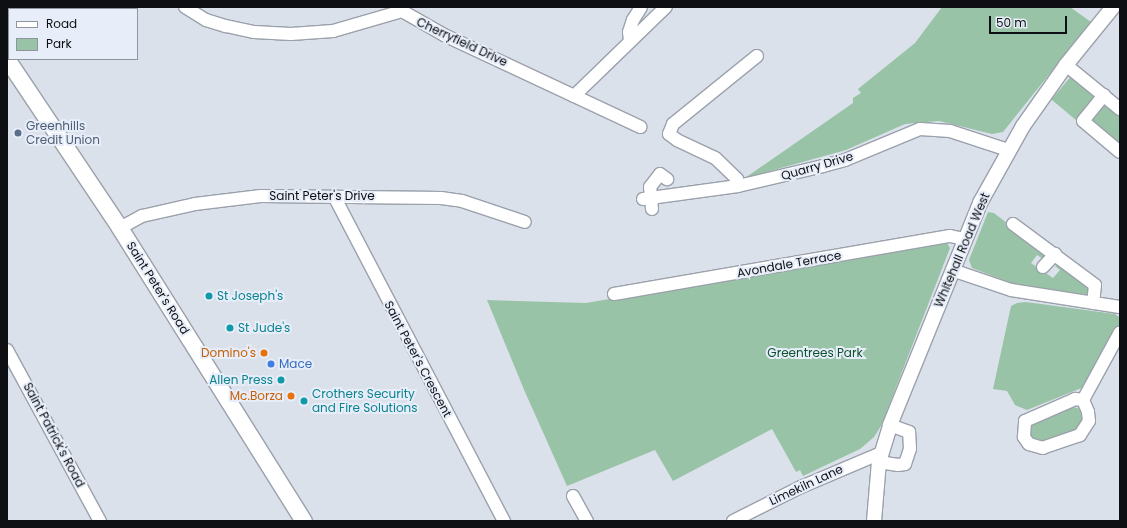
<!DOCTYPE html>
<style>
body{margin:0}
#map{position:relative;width:1127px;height:528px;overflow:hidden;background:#dae1eb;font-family:Poppins,sans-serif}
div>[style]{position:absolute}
.green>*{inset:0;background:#99c3a6;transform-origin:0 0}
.roads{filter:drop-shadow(1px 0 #9ba1ab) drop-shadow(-1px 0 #9ba1ab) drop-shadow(0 1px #9ba1ab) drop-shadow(0 -1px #9ba1ab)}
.minor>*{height:12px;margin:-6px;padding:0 6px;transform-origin:6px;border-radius:6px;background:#fff}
.tertiary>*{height:14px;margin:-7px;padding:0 7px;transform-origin:7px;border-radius:7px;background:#fff}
.secondary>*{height:16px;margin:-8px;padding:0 8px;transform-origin:8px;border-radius:8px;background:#fff}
.dots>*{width:11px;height:11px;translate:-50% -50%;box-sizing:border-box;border:2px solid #e7eef9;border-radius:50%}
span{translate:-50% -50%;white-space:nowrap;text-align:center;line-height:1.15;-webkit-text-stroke:4px #e7eef9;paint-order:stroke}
.street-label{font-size:12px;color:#0d0f12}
.service-label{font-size:12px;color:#4e5e75}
.left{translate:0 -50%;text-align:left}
.culture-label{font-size:12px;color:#0d838f}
.right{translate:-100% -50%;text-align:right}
.food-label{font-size:12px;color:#c56008}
.park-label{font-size:12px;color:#0c522e}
.shop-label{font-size:12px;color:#366cbe}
.frame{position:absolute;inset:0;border:8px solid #0d0f12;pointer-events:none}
.legend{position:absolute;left:8px;top:8px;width:130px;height:52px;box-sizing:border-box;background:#e7eef9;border:1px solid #90959d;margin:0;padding:5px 7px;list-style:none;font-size:12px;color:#0d0f12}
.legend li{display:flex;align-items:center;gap:8px;height:20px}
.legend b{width:20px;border:1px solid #90959d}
.scale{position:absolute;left:989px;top:16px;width:78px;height:18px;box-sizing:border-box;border:2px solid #0d0f12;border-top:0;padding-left:5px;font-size:12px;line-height:14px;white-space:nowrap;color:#0d0f12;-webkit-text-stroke:3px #e7eef9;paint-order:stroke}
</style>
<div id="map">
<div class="green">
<i style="clip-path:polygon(942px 7px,1070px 7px,1091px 22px,1003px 132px,992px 134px,939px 121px,905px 124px,846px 150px,745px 178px,853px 103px,853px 98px,861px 93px,858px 89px,915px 43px)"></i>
<i style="left:1072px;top:75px;width:33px;height:32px;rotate:40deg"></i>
<i style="clip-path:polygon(1105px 102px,1120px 115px,1120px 148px,1090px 120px)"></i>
<i style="clip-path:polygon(988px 212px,994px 213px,1044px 252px,1043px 259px,1037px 255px,1031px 263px,1053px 278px,1060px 270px,1055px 266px,1059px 264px,1087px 286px,1087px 295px,1082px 297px,1027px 289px,972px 268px,969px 260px)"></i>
<i style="clip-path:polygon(938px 242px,947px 243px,950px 248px,881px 426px,874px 437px,860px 449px,803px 476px,800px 470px,796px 472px,772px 429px,673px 481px,655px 450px,567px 486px,525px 392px,487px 300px,586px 303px)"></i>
<i style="clip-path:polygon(1026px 302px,1115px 314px,1120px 318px,1119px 326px,1084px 387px,1027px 410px,1015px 405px,1007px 391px,993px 389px,1011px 306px,1017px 303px)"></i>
<i style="clip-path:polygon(1071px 407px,1078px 408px,1084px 416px,1084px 422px,1074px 433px,1043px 444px,1029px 438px,1029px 424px)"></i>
</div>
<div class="roads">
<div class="minor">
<i style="left:185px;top:7px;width:25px;rotate:32deg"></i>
<i style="left:206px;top:20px;width:21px;rotate:17deg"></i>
<i style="left:226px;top:26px;width:29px;rotate:12deg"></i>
<i style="left:254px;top:32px;width:37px;rotate:3deg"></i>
<i style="left:291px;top:34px;width:42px;rotate:-4.1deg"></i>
<i style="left:333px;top:31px;width:72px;rotate:-16.2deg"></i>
<i style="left:402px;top:11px;width:48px;rotate:29.7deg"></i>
<i style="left:444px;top:35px;width:217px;rotate:25.1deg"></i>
<i style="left:630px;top:41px;width:9px;rotate:-96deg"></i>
<i style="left:629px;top:32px;width:13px;rotate:-72deg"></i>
<i style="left:633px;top:20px;width:15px;rotate:-58deg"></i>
<i style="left:1066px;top:65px;width:70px;rotate:39.2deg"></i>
<i style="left:1104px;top:95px;width:33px;rotate:129deg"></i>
<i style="left:1083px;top:121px;width:48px;rotate:40deg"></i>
<i style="left:574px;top:96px;width:128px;rotate:-44.1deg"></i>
<i style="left:738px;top:186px;width:7px;rotate:-98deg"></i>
<i style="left:737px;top:179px;width:30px;rotate:-136deg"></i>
<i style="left:715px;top:158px;width:42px;rotate:-154.7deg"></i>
<i style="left:677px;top:140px;width:10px;rotate:-143deg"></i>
<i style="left:669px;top:134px;width:11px;rotate:-68deg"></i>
<i style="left:673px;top:124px;width:108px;rotate:-39deg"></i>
<i style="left:334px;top:196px;width:367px;rotate:62.4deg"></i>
<i style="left:643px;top:199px;width:96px;rotate:-7.8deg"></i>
<i style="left:738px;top:186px;width:87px;rotate:-13.2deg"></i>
<i style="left:823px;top:166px;width:23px;rotate:-15deg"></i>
<i style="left:845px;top:160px;width:81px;rotate:-22.5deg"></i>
<i style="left:920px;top:129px;width:30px;rotate:4deg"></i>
<i style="left:950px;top:131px;width:61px;rotate:18.1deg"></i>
<i style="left:652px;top:209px;width:22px;rotate:-95deg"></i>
<i style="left:650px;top:187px;width:16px;rotate:-52deg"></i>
<i style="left:660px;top:174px;width:9px;rotate:36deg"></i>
<i style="left:1013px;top:224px;width:102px;rotate:36.6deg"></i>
<i style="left:1095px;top:285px;width:18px;rotate:96deg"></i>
<i style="left:120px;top:228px;width:25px;rotate:-29deg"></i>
<i style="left:142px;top:216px;width:54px;rotate:-12.8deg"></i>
<i style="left:195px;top:204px;width:66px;rotate:-6.9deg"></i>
<i style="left:261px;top:196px;width:180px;rotate:0.6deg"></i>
<i style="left:441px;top:198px;width:21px;rotate:8deg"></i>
<i style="left:462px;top:201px;width:66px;rotate:18.4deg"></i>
<i style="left:1043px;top:267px;width:18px;rotate:-47deg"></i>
<i style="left:952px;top:270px;width:62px;rotate:18.7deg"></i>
<i style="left:1011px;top:290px;width:110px;rotate:8.9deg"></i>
<i style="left:614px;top:294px;width:341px;rotate:-9.8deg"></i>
<i style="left:950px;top:236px;width:14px;rotate:12deg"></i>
<i style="left:7px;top:350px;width:195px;rotate:61.5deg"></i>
<i style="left:1075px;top:399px;width:8px;rotate:7deg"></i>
<i style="left:1083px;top:400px;width:13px;rotate:67deg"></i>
<i style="left:1088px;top:412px;width:9px;rotate:84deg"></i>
<i style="left:1089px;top:421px;width:17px;rotate:123deg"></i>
<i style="left:1080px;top:435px;width:39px;rotate:161deg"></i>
<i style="left:1043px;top:448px;width:15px;rotate:-164deg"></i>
<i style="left:1029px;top:444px;width:9px;rotate:-126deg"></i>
<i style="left:1024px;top:437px;width:16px;rotate:-86deg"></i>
<i style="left:1025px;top:421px;width:55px;rotate:-23.7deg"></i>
<i style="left:1083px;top:400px;width:77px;rotate:-61.4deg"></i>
<i style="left:879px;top:462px;width:19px;rotate:9deg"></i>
<i style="left:898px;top:465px;width:7px;rotate:-8deg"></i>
<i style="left:905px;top:464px;width:16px;rotate:-72deg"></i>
<i style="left:910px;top:449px;width:17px;rotate:-93deg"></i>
<i style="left:909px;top:432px;width:20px;rotate:-160deg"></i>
<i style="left:573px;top:496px;width:29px;rotate:61deg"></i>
<i style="left:733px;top:521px;width:76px;rotate:-26.6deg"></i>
<i style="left:801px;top:487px;width:87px;rotate:-23deg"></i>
</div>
<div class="tertiary">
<i style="left:874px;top:521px;width:59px;rotate:-85.2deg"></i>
<i style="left:879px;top:462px;width:39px;rotate:-73deg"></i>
<i style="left:890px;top:425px;width:240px;rotate:-67.9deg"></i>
<i style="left:980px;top:203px;width:88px;rotate:-60.8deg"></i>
<i style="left:1023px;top:126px;width:75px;rotate:-54.8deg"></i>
<i style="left:1066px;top:65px;width:75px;rotate:-51deg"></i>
</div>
<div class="secondary">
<i style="left:7px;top:59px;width:203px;rotate:56.2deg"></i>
<i style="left:120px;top:228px;width:346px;rotate:57.9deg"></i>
</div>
</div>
<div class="dots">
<i style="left:18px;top:133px;background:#5c6f8a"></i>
<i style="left:209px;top:296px;background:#0f9aa8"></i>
<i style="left:230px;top:328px;background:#0f9aa8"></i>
<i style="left:264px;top:353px;background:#e8710a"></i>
<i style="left:271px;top:364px;background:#3f7fe0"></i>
<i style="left:281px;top:380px;background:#0f9aa8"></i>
<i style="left:291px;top:396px;background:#e8710a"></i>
<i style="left:304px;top:401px;background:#0f9aa8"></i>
</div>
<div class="street-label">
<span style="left:462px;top:42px;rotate:25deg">Cherryfield Drive</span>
<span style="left:817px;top:166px;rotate:-16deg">Quarry Drive</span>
<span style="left:322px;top:196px">Saint Peter's Drive</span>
<span style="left:962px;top:250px;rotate:-67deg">Whitehall Road West</span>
<span style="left:789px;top:264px;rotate:-10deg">Avondale Terrace</span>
<span style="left:158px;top:288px;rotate:58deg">Saint Peter's Road</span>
<span style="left:418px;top:359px;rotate:62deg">Saint Peter's Crescent</span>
<span style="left:54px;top:435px;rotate:62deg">Saint Patrick's Road</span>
<span style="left:806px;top:485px;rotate:-25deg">Limekiln Lane</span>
</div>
<div class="service-label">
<span class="left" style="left:26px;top:133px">Greenhills<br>Credit Union</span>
</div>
<div class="culture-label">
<span class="left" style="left:217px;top:296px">St Joseph's</span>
<span class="left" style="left:238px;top:328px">St Jude's</span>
<span class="right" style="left:273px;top:380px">Allen Press</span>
<span class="left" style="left:312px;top:401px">Crothers Security<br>and Fire Solutions</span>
</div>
<div class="food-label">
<span class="right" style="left:256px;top:353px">Domino's</span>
<span class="right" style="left:283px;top:396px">Mc.Borza</span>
</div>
<div class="park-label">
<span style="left:815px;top:353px">Greentrees Park</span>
</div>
<div class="shop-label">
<span class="left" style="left:279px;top:364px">Mace</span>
</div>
<div class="frame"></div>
<ul class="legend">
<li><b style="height:5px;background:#fff"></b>Road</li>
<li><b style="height:11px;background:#99c3a6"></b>Park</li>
</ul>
<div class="scale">50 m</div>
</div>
